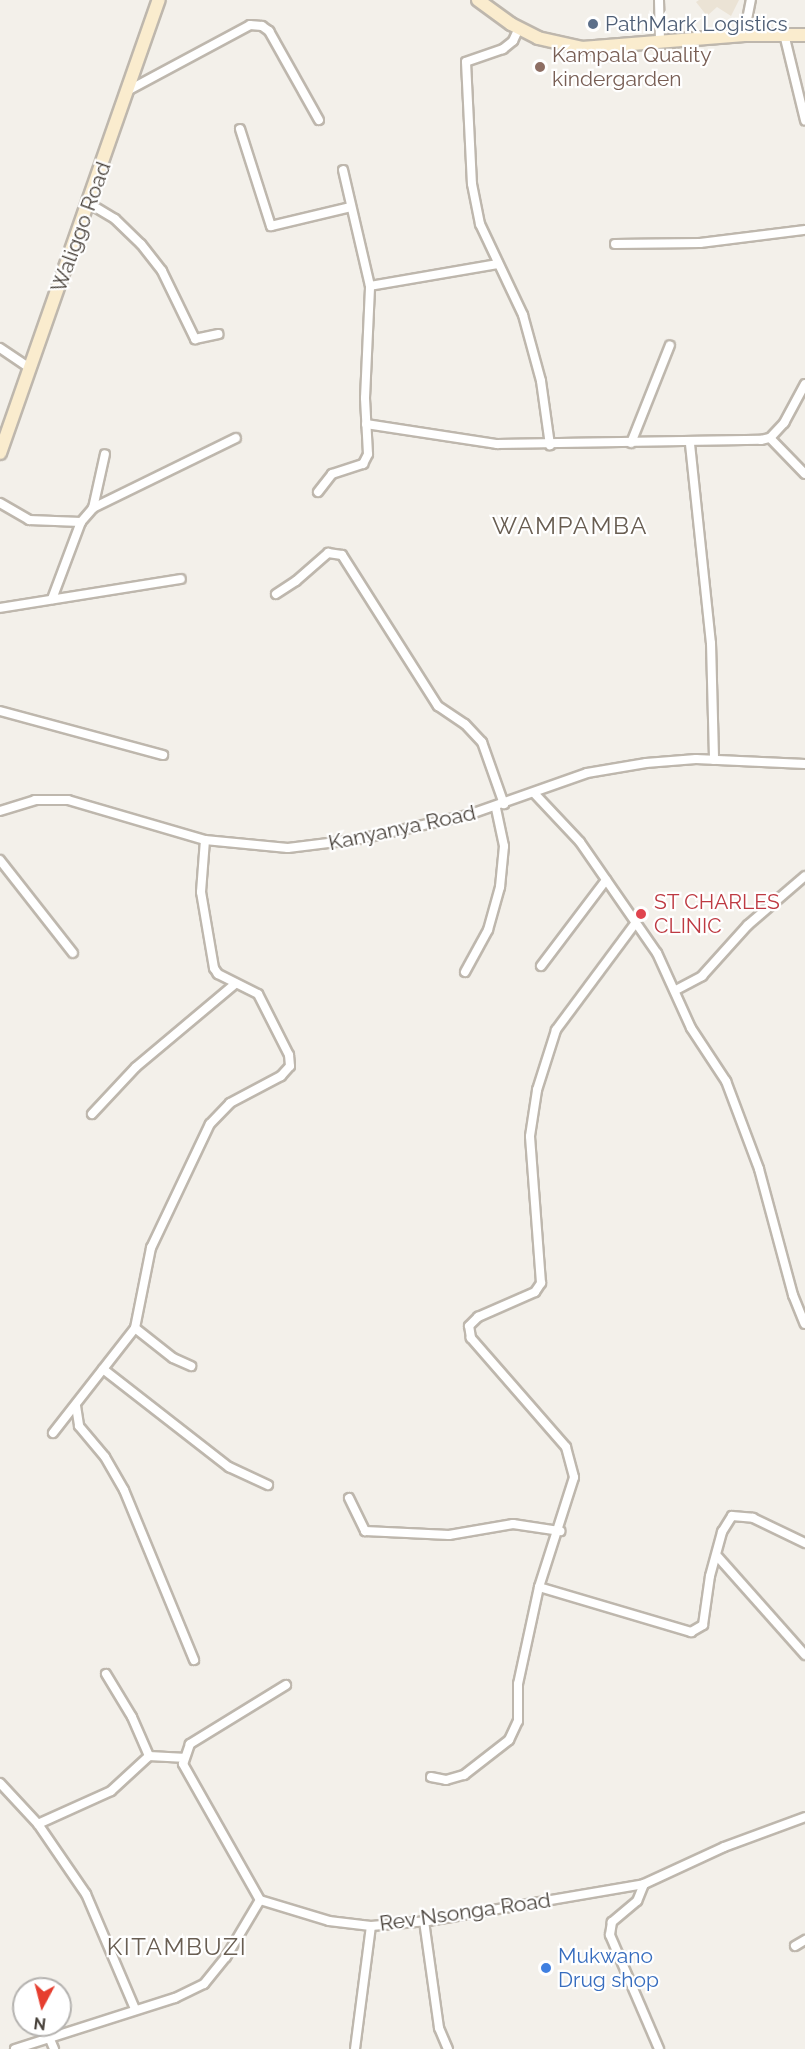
<!DOCTYPE html>
<style>
body{margin:0}
#map{position:relative;width:805px;height:2049px;overflow:hidden;background:#f3f0ea;font-family:Raleway,sans-serif}
div>[style]{position:absolute}
.education>*{inset:0;background:#ebe3d5}
.roads{filter:drop-shadow(2px 0 #beb7ad) drop-shadow(-2px 0 #beb7ad) drop-shadow(0 2px #beb7ad) drop-shadow(0 -2px #beb7ad)}
.street>*{height:8px;margin:-4px;padding:0 4px;transform-origin:4px;border-radius:4px;background:#fff}
.secondary>*{height:12px;margin:-6px;padding:0 6px;transform-origin:6px;border-radius:6px;background:#faecce}
.dots>*{width:16px;height:16px;translate:-50% -50%;box-sizing:border-box;border:3px solid #fff;border-radius:50%}
span{translate:-50% -50%;white-space:nowrap;text-align:center;line-height:1.15;-webkit-text-stroke:4.5px #fff;paint-order:stroke}
.service-label{font-size:21px;color:#4e5e75}
.left{translate:0 -50%;text-align:left}
.education-label{font-size:21px;color:#785e54}
.street-label{font-size:21px;color:#474039}
.health-label{font-size:21px;color:#be3a42}
.shop-label{font-size:21px;color:#366cbe}
.quarter-label{font-size:24px;color:#685d51;letter-spacing:1.5px}
.north{position:absolute;left:12px;top:1977px;width:60px;height:60px;box-sizing:border-box;background:#fff;border:2px solid #b5b3b0;border-radius:50%;rotate:187deg;font-size:16px;font-weight:700;line-height:24px;text-align:center;color:#474039}
.north::after{content:'';display:block;margin:auto;width:21px;height:27px;background:#e63e2f;clip-path:polygon(50% 0,100% 100%,50% 72%,0 100%)}
</style>
<div id="map">
<div class="education">
<i style="clip-path:polygon(699px 0,739px 0,731px 16px,717px 7px,707px 16px,696px 2px)"></i>
</div>
<div class="roads">
<div class="street">
<i style="left:659px;top:0;width:41px;rotate:88.6deg"></i>
<i style="left:519px;top:28px;width:14px;rotate:115deg"></i>
<i style="left:513px;top:41px;width:13px;rotate:141deg"></i>
<i style="left:503px;top:49px;width:39px;rotate:161deg"></i>
<i style="left:466px;top:62px;width:122px;rotate:87.2deg"></i>
<i style="left:472px;top:184px;width:41px;rotate:78.7deg"></i>
<i style="left:480px;top:224px;width:101px;rotate:64.7deg"></i>
<i style="left:523px;top:315px;width:68px;rotate:74.7deg"></i>
<i style="left:541px;top:381px;width:65px;rotate:82deg"></i>
<i style="left:784px;top:34px;width:89px;rotate:76.3deg"></i>
<i style="left:744px;top:35px;width:36px;rotate:-79deg"></i>
<i style="left:129px;top:90px;width:137px;rotate:-28.2deg"></i>
<i style="left:250px;top:25px;width:12px;rotate:5deg"></i>
<i style="left:262px;top:26px;width:9px;rotate:36deg"></i>
<i style="left:269px;top:31px;width:102px;rotate:60.7deg"></i>
<i style="left:240px;top:129px;width:102px;rotate:72.3deg"></i>
<i style="left:271px;top:226px;width:82px;rotate:-13.4deg"></i>
<i style="left:90px;top:204px;width:29px;rotate:31deg"></i>
<i style="left:115px;top:219px;width:36px;rotate:44deg"></i>
<i style="left:141px;top:244px;width:34px;rotate:52deg"></i>
<i style="left:162px;top:271px;width:76px;rotate:64.1deg"></i>
<i style="left:195px;top:339px;width:24px;rotate:-12deg"></i>
<i style="left:615px;top:244px;width:85px;rotate:-0.7deg"></i>
<i style="left:700px;top:243px;width:106px;rotate:-7.1deg"></i>
<i style="left:370px;top:286px;width:130px;rotate:-9.8deg"></i>
<i style="left:0;top:348px;width:36px;rotate:34deg"></i>
<i style="left:366px;top:424px;width:133px;rotate:8.7deg"></i>
<i style="left:497px;top:444px;width:264px;rotate:-0.9deg"></i>
<i style="left:761px;top:440px;width:9px;rotate:-13deg"></i>
<i style="left:770px;top:438px;width:21px;rotate:-47deg"></i>
<i style="left:784px;top:423px;width:44px;rotate:-61.7deg"></i>
<i style="left:770px;top:438px;width:50px;rotate:45.8deg"></i>
<i style="left:631px;top:443px;width:105px;rotate:-68.3deg"></i>
<i style="left:690px;top:444px;width:200px;rotate:84deg"></i>
<i style="left:711px;top:643px;width:117px;rotate:88.5deg"></i>
<i style="left:318px;top:492px;width:23px;rotate:-52deg"></i>
<i style="left:332px;top:474px;width:33px;rotate:-18deg"></i>
<i style="left:363px;top:464px;width:11px;rotate:-63deg"></i>
<i style="left:368px;top:454px;width:56px;rotate:-93.1deg"></i>
<i style="left:365px;top:398px;width:112px;rotate:-87.4deg"></i>
<i style="left:370px;top:286px;width:119px;rotate:-103.1deg"></i>
<i style="left:0;top:503px;width:34px;rotate:30deg"></i>
<i style="left:29px;top:520px;width:52px;rotate:2.2deg"></i>
<i style="left:93px;top:508px;width:55px;rotate:-77.5deg"></i>
<i style="left:276px;top:594px;width:24px;rotate:-33deg"></i>
<i style="left:296px;top:581px;width:43px;rotate:-41.2deg"></i>
<i style="left:328px;top:553px;width:14px;rotate:8deg"></i>
<i style="left:342px;top:555px;width:179px;rotate:57.6deg"></i>
<i style="left:438px;top:706px;width:32px;rotate:34deg"></i>
<i style="left:465px;top:724px;width:25px;rotate:47deg"></i>
<i style="left:482px;top:742px;width:66px;rotate:70.5deg"></i>
<i style="left:52px;top:599px;width:82px;rotate:-69.4deg"></i>
<i style="left:81px;top:522px;width:18px;rotate:-49deg"></i>
<i style="left:93px;top:508px;width:159px;rotate:-26.1deg"></i>
<i style="left:0;top:608px;width:183px;rotate:-9.1deg"></i>
<i style="left:0;top:711px;width:169px;rotate:15.1deg"></i>
<i style="left:534px;top:793px;width:67px;rotate:46.8deg"></i>
<i style="left:580px;top:842px;width:135px;rotate:55.3deg"></i>
<i style="left:657px;top:953px;width:82px;rotate:65.6deg"></i>
<i style="left:691px;top:1028px;width:64px;rotate:56.6deg"></i>
<i style="left:726px;top:1081px;width:94px;rotate:69.4deg"></i>
<i style="left:759px;top:1169px;width:131px;rotate:74.9deg"></i>
<i style="left:793px;top:1295px;width:31px;rotate:68deg"></i>
<i style="left:0;top:811px;width:37px;rotate:-17deg"></i>
<i style="left:35px;top:800px;width:33px"></i>
<i style="left:68px;top:800px;width:143px;rotate:16.3deg"></i>
<i style="left:205px;top:840px;width:83px;rotate:5.5deg"></i>
<i style="left:288px;top:848px;width:73px;rotate:-7.1deg"></i>
<i style="left:360px;top:839px;width:111px;rotate:-12.5deg"></i>
<i style="left:468px;top:815px;width:126px;rotate:-19.4deg"></i>
<i style="left:587px;top:773px;width:60px;rotate:-9.6deg"></i>
<i style="left:646px;top:763px;width:50px;rotate:-4.6deg"></i>
<i style="left:696px;top:759px;width:109px;rotate:2.6deg"></i>
<i style="left:0;top:860px;width:118px;rotate:51.9deg"></i>
<i style="left:541px;top:966px;width:108px;rotate:-52.9deg"></i>
<i style="left:465px;top:972px;width:48px;rotate:-61.3deg"></i>
<i style="left:488px;top:930px;width:45px;rotate:-74.4deg"></i>
<i style="left:500px;top:887px;width:41px;rotate:-84.4deg"></i>
<i style="left:504px;top:846px;width:40px;rotate:-102deg"></i>
<i style="left:676px;top:990px;width:30px;rotate:-28deg"></i>
<i style="left:702px;top:976px;width:69px;rotate:-48deg"></i>
<i style="left:748px;top:925px;width:75px;rotate:-40.7deg"></i>
<i style="left:92px;top:1114px;width:64px;rotate:-46.9deg"></i>
<i style="left:136px;top:1067px;width:129px;rotate:-40deg"></i>
<i style="left:135px;top:1328px;width:48px;rotate:38.3deg"></i>
<i style="left:173px;top:1358px;width:20px;rotate:24deg"></i>
<i style="left:103px;top:1369px;width:160px;rotate:37.9deg"></i>
<i style="left:229px;top:1467px;width:43px;rotate:24.8deg"></i>
<i style="left:76px;top:1406px;width:20px;rotate:81deg"></i>
<i style="left:79px;top:1426px;width:40px;rotate:50deg"></i>
<i style="left:105px;top:1457px;width:38px;rotate:60deg"></i>
<i style="left:124px;top:1490px;width:184px;rotate:67.6deg"></i>
<i style="left:53px;top:1433px;width:133px;rotate:-52deg"></i>
<i style="left:135px;top:1328px;width:82px;rotate:-78.7deg"></i>
<i style="left:151px;top:1248px;width:137px;rotate:-64.6deg"></i>
<i style="left:210px;top:1124px;width:29px;rotate:-46deg"></i>
<i style="left:230px;top:1103px;width:58px;rotate:-27.9deg"></i>
<i style="left:281px;top:1076px;width:13px;rotate:-48deg"></i>
<i style="left:290px;top:1066px;width:11px;rotate:-95deg"></i>
<i style="left:289px;top:1055px;width:68px;rotate:-116.9deg"></i>
<i style="left:258px;top:994px;width:45px;rotate:-153.4deg"></i>
<i style="left:218px;top:974px;width:7px;rotate:-124deg"></i>
<i style="left:214px;top:968px;width:77px;rotate:-99.7deg"></i>
<i style="left:201px;top:892px;width:52px;rotate:-85.6deg"></i>
<i style="left:349px;top:1498px;width:37px;rotate:64deg"></i>
<i style="left:365px;top:1531px;width:84px;rotate:2.7deg"></i>
<i style="left:449px;top:1535px;width:65px;rotate:-9.8deg"></i>
<i style="left:513px;top:1524px;width:48px;rotate:8.5deg"></i>
<i style="left:718px;top:1557px;width:131px;rotate:48.4deg"></i>
<i style="left:539px;top:1587px;width:159px;rotate:16.5deg"></i>
<i style="left:691px;top:1632px;width:14px;rotate:-30deg"></i>
<i style="left:703px;top:1625px;width:49px;rotate:-81.9deg"></i>
<i style="left:710px;top:1576px;width:46px;rotate:-74.7deg"></i>
<i style="left:722px;top:1532px;width:19px;rotate:-58deg"></i>
<i style="left:732px;top:1516px;width:21px;rotate:5deg"></i>
<i style="left:753px;top:1518px;width:58px;rotate:25.7deg"></i>
<i style="left:106px;top:1674px;width:50px;rotate:58.8deg"></i>
<i style="left:132px;top:1717px;width:43px;rotate:66.4deg"></i>
<i style="left:149px;top:1756px;width:33px;rotate:3deg"></i>
<i style="left:286px;top:1685px;width:113px;rotate:148.4deg"></i>
<i style="left:190px;top:1744px;width:21px;rotate:109deg"></i>
<i style="left:183px;top:1764px;width:156px;rotate:60.5deg"></i>
<i style="left:260px;top:1900px;width:72px;rotate:16.9deg"></i>
<i style="left:329px;top:1921px;width:42px;rotate:6.8deg"></i>
<i style="left:371px;top:1926px;width:57px;rotate:-5deg"></i>
<i style="left:428px;top:1921px;width:219px;rotate:-9.7deg"></i>
<i style="left:644px;top:1884px;width:88px;rotate:-24.8deg"></i>
<i style="left:724px;top:1847px;width:86px;rotate:-20.3deg"></i>
<i style="left:431px;top:1777px;width:15px;rotate:11deg"></i>
<i style="left:446px;top:1780px;width:19px;rotate:-16deg"></i>
<i style="left:464px;top:1775px;width:57px;rotate:-37.9deg"></i>
<i style="left:509px;top:1740px;width:21px;rotate:-65deg"></i>
<i style="left:518px;top:1721px;width:37px;rotate:-90deg"></i>
<i style="left:518px;top:1684px;width:99px;rotate:-77.8deg"></i>
<i style="left:539px;top:1587px;width:115px;rotate:-72.3deg"></i>
<i style="left:574px;top:1477px;width:31px;rotate:-105deg"></i>
<i style="left:566px;top:1447px;width:145px;rotate:-131.1deg"></i>
<i style="left:471px;top:1338px;width:12px;rotate:-99deg"></i>
<i style="left:469px;top:1326px;width:13px;rotate:-45deg"></i>
<i style="left:478px;top:1317px;width:62px;rotate:-23.7deg"></i>
<i style="left:535px;top:1292px;width:11px;rotate:-56deg"></i>
<i style="left:541px;top:1283px;width:147px;rotate:-94.3deg"></i>
<i style="left:530px;top:1136px;width:47px;rotate:-81.3deg"></i>
<i style="left:537px;top:1090px;width:63px;rotate:-72.4deg"></i>
<i style="left:556px;top:1030px;width:131px;rotate:-53.4deg"></i>
<i style="left:0;top:1783px;width:56px;rotate:47.2deg"></i>
<i style="left:38px;top:1824px;width:85px;rotate:55.6deg"></i>
<i style="left:86px;top:1894px;width:125px;rotate:66.9deg"></i>
<i style="left:38px;top:1824px;width:80px;rotate:-24.3deg"></i>
<i style="left:111px;top:1791px;width:52px;rotate:-42.6deg"></i>
<i style="left:644px;top:1884px;width:18px;rotate:112deg"></i>
<i style="left:637px;top:1901px;width:33px;rotate:140deg"></i>
<i style="left:612px;top:1922px;width:13px;rotate:99deg"></i>
<i style="left:610px;top:1935px;width:124px;rotate:66.7deg"></i>
<i style="left:424px;top:1921px;width:108px;rotate:82deg"></i>
<i style="left:439px;top:2028px;width:23px;rotate:67deg"></i>
<i style="left:795px;top:1946px;width:12px;rotate:-31deg"></i>
<i style="left:49px;top:2037px;width:13px;rotate:67deg"></i>
<i style="left:15px;top:2049px;width:168px;rotate:-17.7deg"></i>
<i style="left:175px;top:1998px;width:32px;rotate:-26deg"></i>
<i style="left:204px;top:1984px;width:35px;rotate:-51deg"></i>
<i style="left:226px;top:1957px;width:66px;rotate:-59.2deg"></i>
<i style="left:355px;top:2049px;width:124px;rotate:-82.6deg"></i>
</div>
<div class="secondary">
<i style="left:478px;top:0;width:41px;rotate:36deg"></i>
<i style="left:511px;top:24px;width:30px;rotate:27deg"></i>
<i style="left:538px;top:38px;width:45px;rotate:12.8deg"></i>
<i style="left:582px;top:48px;width:163px;rotate:-4.6deg"></i>
<i style="left:744px;top:35px;width:61px"></i>
<i style="left:0;top:453px;width:480px;rotate:-70.7deg"></i>
</div>
</div>
<div class="dots">
<i style="left:593px;top:24px;background:#5c6f8a"></i>
<i style="left:540px;top:67px;background:#8d6e63"></i>
<i style="left:641px;top:914px;background:#e0444e"></i>
<i style="left:546px;top:1968px;background:#3f7fe0"></i>
</div>
<div class="service-label">
<span class="left" style="left:605px;top:24px">PathMark Logistics</span>
</div>
<div class="education-label">
<span class="left" style="left:552px;top:67px">Kampala Quality<br>kindergarden</span>
</div>
<div class="street-label">
<span style="left:81px;top:227px;rotate:-70deg">Waliggo Road</span>
<span style="left:402px;top:828px;rotate:-12deg">Kanyanya Road</span>
<span style="left:465px;top:1912px;rotate:-8deg">Rev Nsonga Road</span>
</div>
<div class="health-label">
<span class="left" style="left:654px;top:914px">ST CHARLES<br>CLINIC</span>
</div>
<div class="shop-label">
<span class="left" style="left:558px;top:1968px">Mukwano<br>Drug shop</span>
</div>
<div class="quarter-label">
<span style="left:570px;top:526px">WAMPAMBA</span>
<span style="left:177px;top:1947px">KITAMBUZI</span>
</div>
<div class="north">N</div>
</div>
